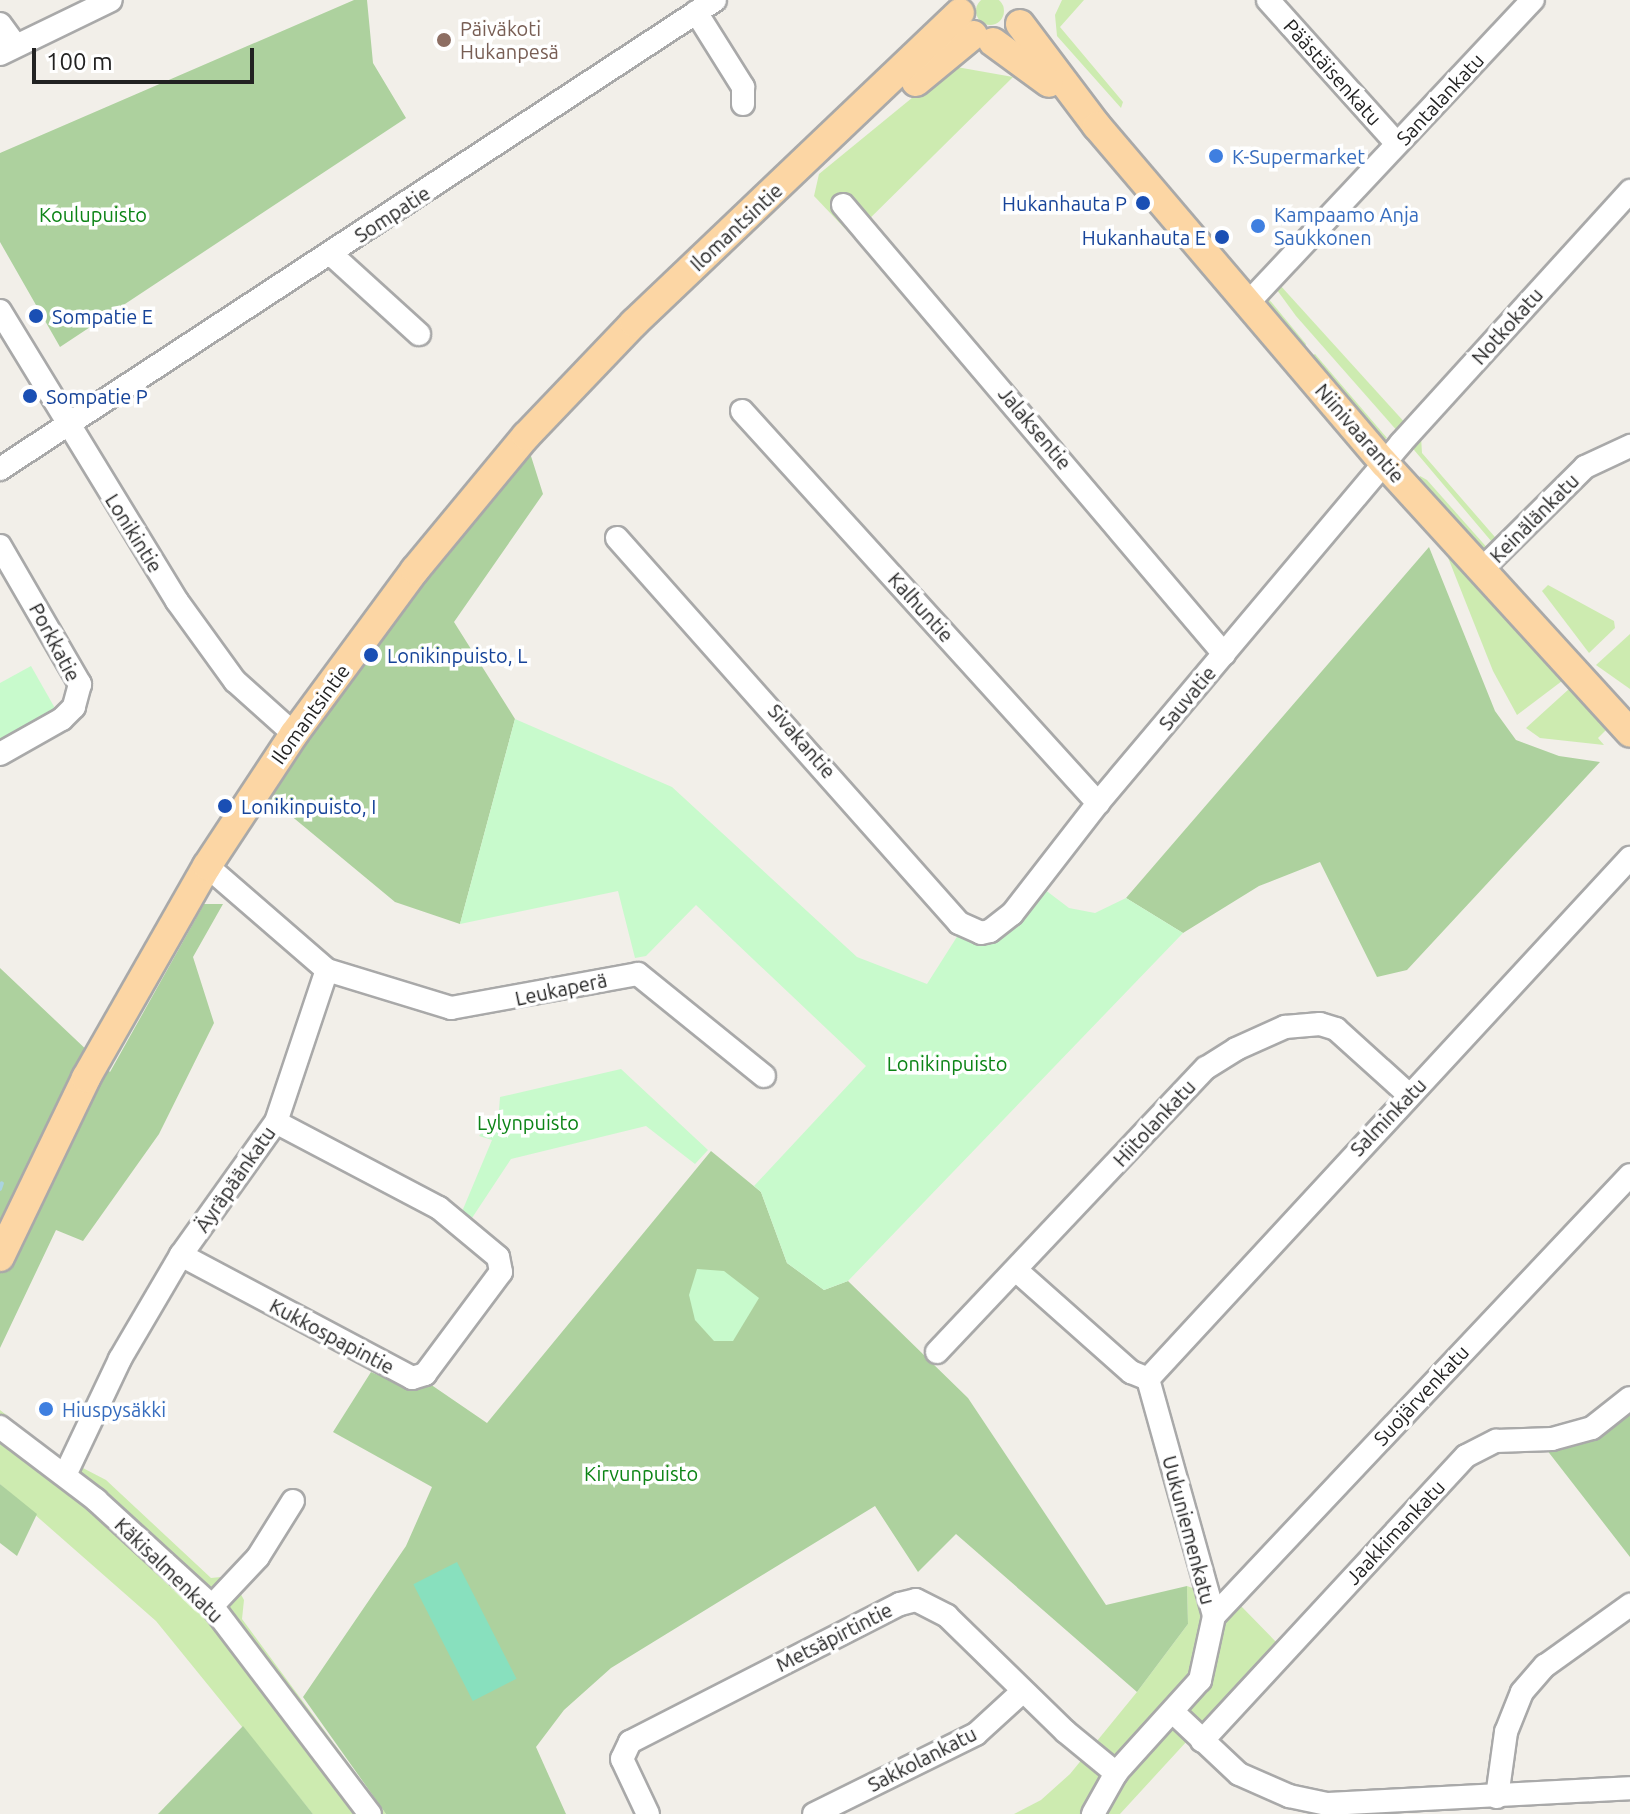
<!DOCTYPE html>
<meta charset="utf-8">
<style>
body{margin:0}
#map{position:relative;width:1630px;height:1814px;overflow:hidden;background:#f2efe9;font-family:Ubuntu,sans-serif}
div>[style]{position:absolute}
.grass>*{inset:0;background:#cdebb0}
.round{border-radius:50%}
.forest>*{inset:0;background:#add19e}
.park>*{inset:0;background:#c8facc}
.pitch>*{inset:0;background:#88e0be;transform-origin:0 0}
.stream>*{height:4px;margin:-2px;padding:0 2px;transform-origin:2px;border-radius:2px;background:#aad3df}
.roads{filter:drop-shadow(2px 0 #a9a9a9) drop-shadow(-2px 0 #a9a9a9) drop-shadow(0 2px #a9a9a9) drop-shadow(0 -2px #a9a9a9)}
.minor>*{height:22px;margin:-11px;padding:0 11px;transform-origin:11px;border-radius:11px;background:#fff}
.major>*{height:28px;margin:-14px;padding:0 14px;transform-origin:14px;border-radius:14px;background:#fcd6a4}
.dots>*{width:22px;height:22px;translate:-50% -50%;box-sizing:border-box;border:4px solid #fff;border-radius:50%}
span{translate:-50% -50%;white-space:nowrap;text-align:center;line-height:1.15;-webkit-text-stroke:7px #fff;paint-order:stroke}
.education-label{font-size:20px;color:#785e54}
.left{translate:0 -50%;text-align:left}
.street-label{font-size:20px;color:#222}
.shop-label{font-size:20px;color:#366cbe}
.transit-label{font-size:20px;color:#164399}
.right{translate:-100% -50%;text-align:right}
.park-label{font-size:20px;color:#0c8416}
.scale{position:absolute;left:32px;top:48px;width:222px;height:36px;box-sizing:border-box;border:4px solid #222;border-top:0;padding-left:10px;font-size:24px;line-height:28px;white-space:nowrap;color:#222;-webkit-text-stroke:6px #fff;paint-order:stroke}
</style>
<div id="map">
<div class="grass">
<i class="round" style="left:976px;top:-3px;width:28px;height:28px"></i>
<i style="clip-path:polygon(1062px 0,1084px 0,1060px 27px,1123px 102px,1121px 108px,1057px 36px,1055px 15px)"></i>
<i style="clip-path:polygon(951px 66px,1013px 77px,852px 236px,814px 196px,819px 174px)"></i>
<i style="clip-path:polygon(1279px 284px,1407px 425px,1399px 433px,1296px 316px,1277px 290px)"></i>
<i style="clip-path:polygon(1267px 297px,1306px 344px,1305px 347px,1266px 303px)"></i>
<i style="clip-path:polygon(1315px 354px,1387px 438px,1381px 442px,1310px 357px)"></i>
<i style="clip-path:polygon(1421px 437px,1422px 453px,1501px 544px,1497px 548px,1409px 444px)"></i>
<i style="clip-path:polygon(1420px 476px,1427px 480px,1490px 551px,1480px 551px,1419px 484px)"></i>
<i style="clip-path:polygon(1445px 550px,1562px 681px,1517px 715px,1493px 671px)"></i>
<i style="clip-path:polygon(1548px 585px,1614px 621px,1615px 628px,1589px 653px,1542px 591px)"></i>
<i style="clip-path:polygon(1630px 634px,1630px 689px,1596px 665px)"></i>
<i style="clip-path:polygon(1569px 689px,1606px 730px,1598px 738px,1604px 745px,1540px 738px,1526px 728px)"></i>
<i style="clip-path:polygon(0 1410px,54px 1453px,106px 1480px,211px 1578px,231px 1576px,244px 1600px,242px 1619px,386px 1814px,313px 1814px,156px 1621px,0 1484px)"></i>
<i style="clip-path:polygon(1187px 1586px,1241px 1606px,1277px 1643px,1120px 1814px,1014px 1814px,1041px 1800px,1070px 1774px,1137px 1692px,1188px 1624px)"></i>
</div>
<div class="forest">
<i style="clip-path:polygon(354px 0,367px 0,373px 63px,406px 118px,60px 347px,0 242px,0 153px)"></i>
<i style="clip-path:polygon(524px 434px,543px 494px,454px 622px,515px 719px,460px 924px,395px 902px,260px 790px)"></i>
<i style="clip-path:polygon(1429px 547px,1495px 711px,1516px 740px,1559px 756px,1600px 762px,1407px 970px,1377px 977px,1320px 862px,1259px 886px,1183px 933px,1126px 898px)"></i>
<i style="clip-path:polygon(204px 904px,223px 904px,193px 957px,214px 1023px,159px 1134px,83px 1241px,56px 1230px,0 1348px,0 968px,110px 1072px)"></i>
<i style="clip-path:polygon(711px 1151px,761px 1192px,787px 1263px,824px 1290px,848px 1281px,968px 1398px,1106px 1605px,1187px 1586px,1188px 1624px,1137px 1692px,956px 1534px,918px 1572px,875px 1506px,611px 1668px,564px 1710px,536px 1747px,566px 1814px,386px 1814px,303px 1697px,406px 1546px,432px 1487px,333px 1432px,371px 1372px,402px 1385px,430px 1384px,487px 1423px)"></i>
<i style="clip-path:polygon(1630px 1410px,1630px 1557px,1543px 1445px,1592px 1439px)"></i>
<i style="clip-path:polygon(0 1484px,37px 1514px,17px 1556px,0 1543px)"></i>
<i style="clip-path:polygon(243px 1726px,313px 1814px,158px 1814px)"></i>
</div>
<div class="park">
<i style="clip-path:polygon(31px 666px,56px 710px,0 742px,0 683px)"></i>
<i style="clip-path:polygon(515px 719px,672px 787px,857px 957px,927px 984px,960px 932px,968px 933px,1040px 886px,1069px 908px,1095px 913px,1126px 898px,1183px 933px,848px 1281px,824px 1290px,787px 1263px,761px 1192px,754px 1186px,866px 1066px,696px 905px,646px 956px,635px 958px,618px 891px,460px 924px)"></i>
<i style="clip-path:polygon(621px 1069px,708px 1150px,695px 1164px,646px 1126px,511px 1159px,472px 1218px,461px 1214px,492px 1140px,479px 1136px,499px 1110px,500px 1097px)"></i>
<i style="clip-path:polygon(697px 1269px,724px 1271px,759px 1298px,733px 1341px,714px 1341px,695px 1320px,689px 1295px)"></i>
</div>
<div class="pitch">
<i style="left:457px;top:1562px;width:131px;height:49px;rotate:63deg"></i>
</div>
<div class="stream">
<i style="left:0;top:1189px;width:6px;rotate:-72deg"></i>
</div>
<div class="roads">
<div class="minor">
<i style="left:1268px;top:0;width:193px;rotate:48.1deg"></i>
<i style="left:696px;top:12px;width:89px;rotate:57.9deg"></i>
<i style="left:743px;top:87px;width:17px;rotate:90deg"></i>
<i style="left:0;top:24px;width:26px;rotate:54deg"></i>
<i style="left:0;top:54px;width:123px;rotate:-25.9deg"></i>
<i style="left:843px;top:205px;width:589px;rotate:49.68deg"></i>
<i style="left:331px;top:254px;width:119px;rotate:42.3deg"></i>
<i style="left:1248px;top:303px;width:416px;rotate:-46.8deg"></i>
<i style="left:0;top:311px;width:340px;rotate:58.6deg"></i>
<i style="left:177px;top:601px;width:99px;rotate:54.1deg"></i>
<i style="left:235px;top:681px;width:79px;rotate:41.9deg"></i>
<i style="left:742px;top:411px;width:530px;rotate:47.76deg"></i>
<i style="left:0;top:469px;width:855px;rotate:-33.26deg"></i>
<i style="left:617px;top:538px;width:515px;rotate:48.38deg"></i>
<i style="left:959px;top:923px;width:24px;rotate:24deg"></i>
<i style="left:981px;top:933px;width:9px;rotate:-13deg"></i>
<i style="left:990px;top:931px;width:28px;rotate:-38deg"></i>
<i style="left:1012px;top:914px;width:140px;rotate:-52.2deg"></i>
<i style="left:1098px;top:803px;width:471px;rotate:-49.9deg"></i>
<i style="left:1401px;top:443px;width:341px;rotate:-47.7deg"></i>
<i style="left:0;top:546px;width:160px;rotate:59.9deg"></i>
<i style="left:80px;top:684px;width:24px;rotate:105deg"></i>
<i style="left:74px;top:707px;width:17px;rotate:135deg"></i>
<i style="left:62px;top:719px;width:71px;rotate:150.6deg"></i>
<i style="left:1482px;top:569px;width:145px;rotate:-44.7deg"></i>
<i style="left:1585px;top:467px;width:50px;rotate:-25deg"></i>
<i style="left:327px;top:970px;width:130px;rotate:17deg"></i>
<i style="left:451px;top:1008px;width:190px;rotate:-10.3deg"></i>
<i style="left:638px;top:974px;width:162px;rotate:39deg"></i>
<i style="left:181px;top:1255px;width:262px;rotate:28deg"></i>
<i style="left:412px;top:1378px;width:14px;rotate:-17deg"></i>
<i style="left:425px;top:1374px;width:127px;rotate:-53.3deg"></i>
<i style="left:501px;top:1272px;width:15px;rotate:-101deg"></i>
<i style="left:498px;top:1257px;width:77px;rotate:-140.3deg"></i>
<i style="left:439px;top:1208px;width:184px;rotate:-152.2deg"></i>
<i style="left:1016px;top:1270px;width:154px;rotate:41.6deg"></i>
<i style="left:1131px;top:1372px;width:18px;rotate:22deg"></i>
<i style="left:1148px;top:1379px;width:246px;rotate:74.4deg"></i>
<i style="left:1214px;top:1616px;width:66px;rotate:102.3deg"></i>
<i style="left:1200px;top:1680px;width:125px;rotate:132.1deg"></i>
<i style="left:1116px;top:1773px;width:47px;rotate:119.3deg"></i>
<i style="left:937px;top:1352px;width:391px;rotate:-46.6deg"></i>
<i style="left:1206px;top:1068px;width:36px;rotate:-32deg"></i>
<i style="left:1236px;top:1049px;width:54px;rotate:-24.2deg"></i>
<i style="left:1285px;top:1027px;width:35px;rotate:-5deg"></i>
<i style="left:1320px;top:1024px;width:17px;rotate:17deg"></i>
<i style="left:1336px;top:1029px;width:98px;rotate:42.1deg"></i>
<i style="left:1148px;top:1379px;width:710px;rotate:-47.23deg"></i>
<i style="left:0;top:1427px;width:121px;rotate:37.2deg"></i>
<i style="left:96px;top:1500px;width:157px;rotate:42.4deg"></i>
<i style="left:212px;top:1606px;width:261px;rotate:52.8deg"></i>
<i style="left:65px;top:1475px;width:128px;rotate:-64.6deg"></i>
<i style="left:120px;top:1359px;width:121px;rotate:-59.6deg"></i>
<i style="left:181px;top:1255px;width:163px;rotate:-54.5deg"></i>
<i style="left:276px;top:1122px;width:160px;rotate:-71.5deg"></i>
<i style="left:327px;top:970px;width:159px;rotate:-139.1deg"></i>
<i style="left:212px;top:1606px;width:67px;rotate:-46.8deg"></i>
<i style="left:258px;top:1557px;width:66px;rotate:-58deg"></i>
<i style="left:1214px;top:1616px;width:606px;rotate:-46.67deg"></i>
<i style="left:1174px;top:1713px;width:89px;rotate:43.2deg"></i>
<i style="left:1239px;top:1774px;width:55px;rotate:23.7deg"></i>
<i style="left:1289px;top:1796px;width:40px;rotate:12deg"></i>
<i style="left:1328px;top:1804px;width:302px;rotate:-3deg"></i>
<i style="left:1202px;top:1741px;width:388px;rotate:-47.2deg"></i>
<i style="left:1466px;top:1456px;width:34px;rotate:-27deg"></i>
<i style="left:1496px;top:1441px;width:56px;rotate:-2deg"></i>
<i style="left:1552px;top:1439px;width:41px;rotate:-15.4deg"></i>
<i style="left:1592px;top:1428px;width:48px;rotate:-38.3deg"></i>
<i style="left:1497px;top:1797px;width:66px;rotate:-82.1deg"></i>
<i style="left:1506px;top:1732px;width:43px;rotate:-68.2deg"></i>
<i style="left:1522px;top:1692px;width:35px;rotate:-49deg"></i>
<i style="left:1545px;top:1666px;width:105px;rotate:-35.7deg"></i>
<i style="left:648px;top:1814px;width:61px;rotate:-115.3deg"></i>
<i style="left:622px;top:1759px;width:19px;rotate:-65deg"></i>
<i style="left:630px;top:1742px;width:303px;rotate:-27.1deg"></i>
<i style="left:900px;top:1604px;width:16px;rotate:-14deg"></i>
<i style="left:916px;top:1600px;width:35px;rotate:27deg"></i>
<i style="left:947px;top:1616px;width:166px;rotate:44.3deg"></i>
<i style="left:1066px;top:1732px;width:65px;rotate:39.4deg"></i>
<i style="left:814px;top:1814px;width:181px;rotate:-26.3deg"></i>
<i style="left:976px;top:1734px;width:62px;rotate:-42.4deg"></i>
</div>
<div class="major">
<i style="left:1020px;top:24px;width:128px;rotate:53deg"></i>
<i style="left:1097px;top:126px;width:443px;rotate:49.6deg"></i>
<i style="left:1384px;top:463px;width:365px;rotate:47.6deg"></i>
<i style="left:993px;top:42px;width:69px;rotate:36.2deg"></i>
<i style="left:916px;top:82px;width:74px;rotate:-39.5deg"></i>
<i style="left:0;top:1257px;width:199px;rotate:-64.3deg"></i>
<i style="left:86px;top:1078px;width:244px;rotate:-60.3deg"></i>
<i style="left:207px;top:866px;width:158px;rotate:-56.6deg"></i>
<i style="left:294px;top:734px;width:204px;rotate:-53.6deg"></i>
<i style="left:415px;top:570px;width:174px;rotate:-50.4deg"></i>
<i style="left:526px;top:436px;width:156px;rotate:-46.3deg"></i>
<i style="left:634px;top:323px;width:450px;rotate:-43.6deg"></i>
</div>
</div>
<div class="dots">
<i style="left:444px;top:40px;background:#8d6e63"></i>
<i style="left:1216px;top:156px;background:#3f7fe0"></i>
<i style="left:1143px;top:203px;background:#1a4fb4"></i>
<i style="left:1258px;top:226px;background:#3f7fe0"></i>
<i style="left:1222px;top:237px;background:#1a4fb4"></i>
<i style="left:36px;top:316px;background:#1a4fb4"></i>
<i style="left:30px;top:396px;background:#1a4fb4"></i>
<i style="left:371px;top:655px;background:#1a4fb4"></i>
<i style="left:225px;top:806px;background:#1a4fb4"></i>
<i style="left:46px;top:1409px;background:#3f7fe0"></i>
</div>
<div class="education-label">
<span class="left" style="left:460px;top:40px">Päiväkoti<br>Hukanpesä</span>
</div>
<div class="street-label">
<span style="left:1333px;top:72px;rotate:48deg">Päästäisenkatu</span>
<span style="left:1440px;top:99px;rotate:-47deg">Santalankatu</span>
<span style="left:392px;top:214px;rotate:-33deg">Sompatie</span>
<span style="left:736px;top:227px;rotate:-43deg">Ilomantsintie</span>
<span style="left:1507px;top:326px;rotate:-48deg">Notkokatu</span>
<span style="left:1035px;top:428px;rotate:50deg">Jalaksentie</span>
<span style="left:1360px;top:433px;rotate:49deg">Niinivaarantie</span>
<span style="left:1534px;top:518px;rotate:-45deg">Keinälänkatu</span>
<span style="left:134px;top:533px;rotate:58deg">Lonikintie</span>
<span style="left:921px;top:607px;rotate:48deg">Kalhuntie</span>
<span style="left:55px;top:642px;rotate:62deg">Porkkatie</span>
<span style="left:1187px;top:698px;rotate:-50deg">Sauvatie</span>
<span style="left:310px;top:714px;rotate:-54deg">Ilomantsintie</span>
<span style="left:802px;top:741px;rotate:49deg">Sivakantie</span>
<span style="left:561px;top:989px;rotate:-12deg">Leukaperä</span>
<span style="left:1388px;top:1117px;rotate:-46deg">Salminkatu</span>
<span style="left:1154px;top:1123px;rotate:-47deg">Hiitolankatu</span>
<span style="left:235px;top:1179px;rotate:-55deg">Äyräpäänkatu</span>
<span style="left:332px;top:1336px;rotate:28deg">Kukkospapintie</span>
<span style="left:1421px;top:1395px;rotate:-47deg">Suojärvenkatu</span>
<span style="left:1189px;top:1530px;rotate:75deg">Uukuniemenkatu</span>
<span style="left:1395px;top:1532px;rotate:-47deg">Jaakkimankatu</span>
<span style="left:169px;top:1570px;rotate:44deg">Käkisalmenkatu</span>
<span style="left:834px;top:1637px;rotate:-27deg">Metsäpirtintie</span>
<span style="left:922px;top:1759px;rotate:-27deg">Sakkolankatu</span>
</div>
<div class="shop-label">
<span class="left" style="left:1232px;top:156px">K-Supermarket</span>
<span class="left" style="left:1274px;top:226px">Kampaamo Anja<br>Saukkonen</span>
<span class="left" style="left:62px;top:1409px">Hiuspysäkki</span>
</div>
<div class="transit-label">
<span class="right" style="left:1127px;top:203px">Hukanhauta P</span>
<span class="right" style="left:1206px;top:237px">Hukanhauta E</span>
<span class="left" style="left:52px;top:316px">Sompatie E</span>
<span class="left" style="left:46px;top:396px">Sompatie P</span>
<span class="left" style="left:387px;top:655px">Lonikinpuisto, L</span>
<span class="left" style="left:241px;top:806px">Lonikinpuisto, I</span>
</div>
<div class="park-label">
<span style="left:93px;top:214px">Koulupuisto</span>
<span style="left:947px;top:1063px">Lonikinpuisto</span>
<span style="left:528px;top:1122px">Lylynpuisto</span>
<span style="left:641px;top:1473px">Kirvunpuisto</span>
</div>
<div class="scale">100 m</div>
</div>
